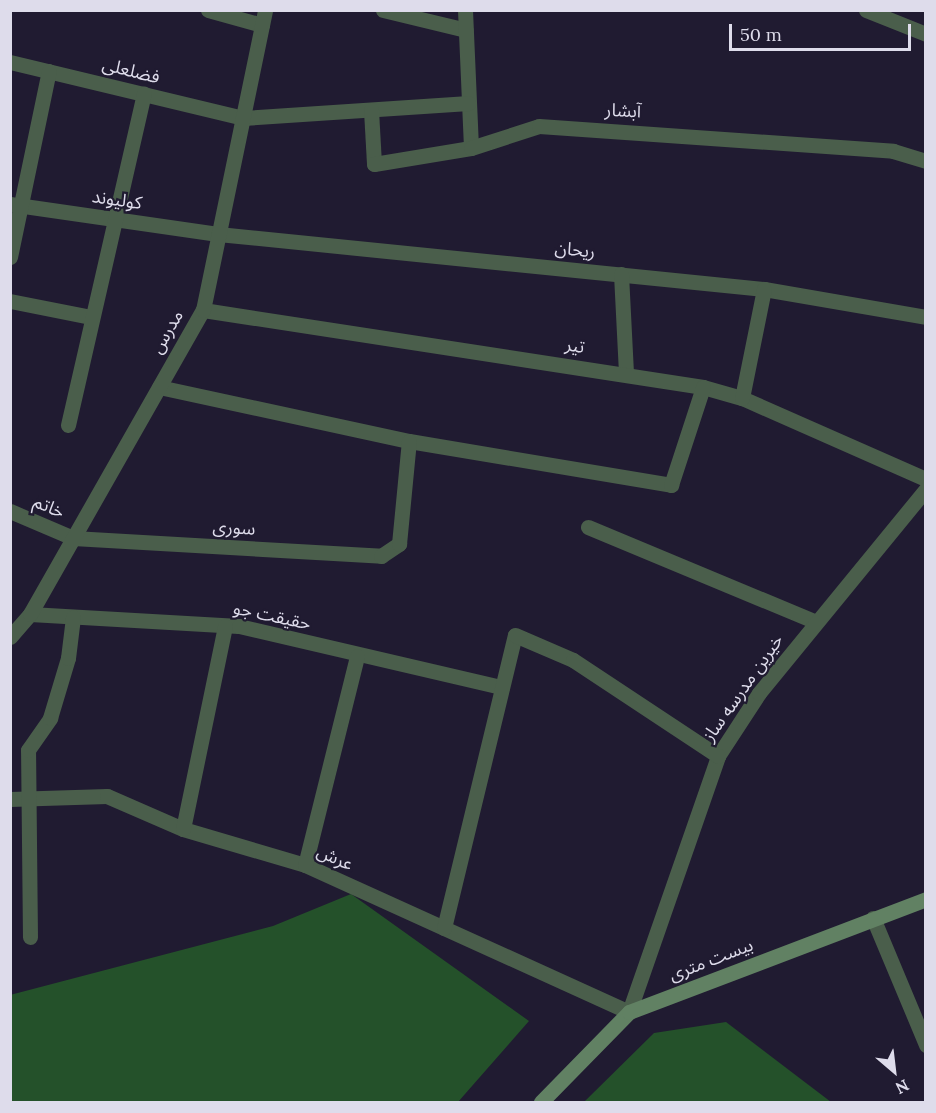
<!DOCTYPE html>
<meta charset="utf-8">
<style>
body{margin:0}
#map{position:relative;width:936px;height:1113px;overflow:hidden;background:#201b31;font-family:Lora,"Noto Sans Arabic",serif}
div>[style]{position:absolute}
.green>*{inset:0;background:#24512a}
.street>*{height:15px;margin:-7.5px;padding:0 7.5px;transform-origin:7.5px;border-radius:7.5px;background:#4a5e4b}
.secondary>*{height:15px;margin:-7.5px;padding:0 7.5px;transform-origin:7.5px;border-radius:7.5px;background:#618163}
span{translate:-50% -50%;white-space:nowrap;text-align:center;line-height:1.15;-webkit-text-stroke:4.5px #201b31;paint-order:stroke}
.street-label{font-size:18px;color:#dedceb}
.frame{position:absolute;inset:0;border:12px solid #dedceb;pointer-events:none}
.north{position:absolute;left:864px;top:1041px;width:60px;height:60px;-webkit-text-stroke:4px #201b31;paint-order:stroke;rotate:152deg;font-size:16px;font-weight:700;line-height:24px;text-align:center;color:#dedceb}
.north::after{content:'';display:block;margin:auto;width:21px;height:27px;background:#dedceb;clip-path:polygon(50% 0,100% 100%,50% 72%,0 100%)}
.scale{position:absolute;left:729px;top:24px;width:182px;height:27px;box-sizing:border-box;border:3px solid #dedceb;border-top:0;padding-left:8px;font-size:18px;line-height:21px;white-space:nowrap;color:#dedceb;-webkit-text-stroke:4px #201b31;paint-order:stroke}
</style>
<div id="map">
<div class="green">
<i style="clip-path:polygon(351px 894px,529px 1021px,458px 1102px,11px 1102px,10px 995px,273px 926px)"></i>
<i style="clip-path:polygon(726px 1022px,831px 1102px,584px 1102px,654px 1033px)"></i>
</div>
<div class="street">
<i style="left:208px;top:10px;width:56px;rotate:15.5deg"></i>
<i style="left:383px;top:10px;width:85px;rotate:13.5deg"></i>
<i style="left:465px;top:10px;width:138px;rotate:87.5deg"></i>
<i style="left:866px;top:10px;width:65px;rotate:21.8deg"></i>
<i style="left:10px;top:62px;width:240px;rotate:13.5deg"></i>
<i style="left:243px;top:118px;width:226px;rotate:-3.8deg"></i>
<i style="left:371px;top:110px;width:54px;rotate:86.8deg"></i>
<i style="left:374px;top:164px;width:98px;rotate:-9.4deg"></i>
<i style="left:471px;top:148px;width:71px;rotate:-17.9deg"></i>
<i style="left:539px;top:126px;width:355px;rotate:4deg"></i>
<i style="left:893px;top:151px;width:34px;rotate:17deg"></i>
<i style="left:10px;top:204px;width:210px;rotate:8.2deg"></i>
<i style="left:218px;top:234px;width:549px;rotate:5.75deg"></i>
<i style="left:764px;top:289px;width:164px;rotate:9.8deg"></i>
<i style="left:10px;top:257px;width:190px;rotate:-78.2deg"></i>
<i style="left:621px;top:274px;width:100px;rotate:87.1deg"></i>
<i style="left:10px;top:301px;width:83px;rotate:11.2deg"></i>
<i style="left:203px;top:310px;width:506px;rotate:8.75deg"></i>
<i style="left:703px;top:387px;width:41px;rotate:15.8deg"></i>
<i style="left:742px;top:398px;width:201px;rotate:23.8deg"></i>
<i style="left:159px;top:387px;width:256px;rotate:12.2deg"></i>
<i style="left:409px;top:441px;width:266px;rotate:9.5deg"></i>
<i style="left:671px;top:485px;width:103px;rotate:-71.9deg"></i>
<i style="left:742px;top:398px;width:111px;rotate:-78.6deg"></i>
<i style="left:68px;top:425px;width:340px;rotate:-77.1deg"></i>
<i style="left:10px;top:511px;width:69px;rotate:23.2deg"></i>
<i style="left:73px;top:538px;width:309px;rotate:3.3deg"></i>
<i style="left:381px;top:556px;width:22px;rotate:-34deg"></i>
<i style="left:399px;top:544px;width:103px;rotate:-84.5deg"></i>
<i style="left:588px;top:527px;width:247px;rotate:22.6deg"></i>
<i style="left:30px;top:614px;width:209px;rotate:3.3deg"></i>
<i style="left:239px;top:626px;width:270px;rotate:13.1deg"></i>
<i style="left:10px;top:637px;width:30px;rotate:-49deg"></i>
<i style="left:30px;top:614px;width:350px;rotate:-60.4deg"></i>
<i style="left:203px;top:310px;width:306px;rotate:-78.3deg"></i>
<i style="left:10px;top:799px;width:97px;rotate:-1.8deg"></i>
<i style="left:107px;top:796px;width:83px;rotate:23.5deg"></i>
<i style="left:183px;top:829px;width:127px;rotate:16.4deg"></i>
<i style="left:305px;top:865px;width:356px;rotate:24.4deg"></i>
<i style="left:629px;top:1012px;width:271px;rotate:-70.8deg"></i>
<i style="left:718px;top:756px;width:75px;rotate:-56.9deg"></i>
<i style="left:759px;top:693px;width:264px;rotate:-50.7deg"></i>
<i style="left:183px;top:829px;width:207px;rotate:-78.3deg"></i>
<i style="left:305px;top:865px;width:215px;rotate:-76deg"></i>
<i style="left:873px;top:918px;width:138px;rotate:67.3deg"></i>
<i style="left:444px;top:928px;width:301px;rotate:-76.4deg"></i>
<i style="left:515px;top:635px;width:63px;rotate:23.3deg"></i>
<i style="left:573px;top:660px;width:174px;rotate:33.5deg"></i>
<i style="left:30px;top:937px;width:187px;rotate:-90.6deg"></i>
<i style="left:28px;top:750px;width:39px;rotate:-55deg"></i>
<i style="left:50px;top:718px;width:63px;rotate:-73.3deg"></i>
<i style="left:68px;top:658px;width:41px;rotate:-83deg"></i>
</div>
<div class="secondary">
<i style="left:541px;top:1102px;width:126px;rotate:-45.6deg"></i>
<i style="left:629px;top:1012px;width:318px;rotate:-20.8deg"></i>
</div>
<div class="street-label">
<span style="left:131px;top:71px;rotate:14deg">فضلعلی</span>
<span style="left:623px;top:111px;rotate:3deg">آبشار</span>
<span style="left:117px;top:200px;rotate:8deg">کولیوند</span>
<span style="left:575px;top:250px;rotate:6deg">ریحان</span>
<span style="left:167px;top:332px;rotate:-60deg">مدرس</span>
<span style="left:575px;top:346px;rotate:9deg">تیر</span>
<span style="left:49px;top:507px;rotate:23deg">خاتم</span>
<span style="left:234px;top:528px;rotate:3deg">سوری</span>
<span style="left:272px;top:616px;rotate:12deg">حقیقت جو</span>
<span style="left:743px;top:688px;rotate:-55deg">خیرین مدرسه ساز</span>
<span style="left:335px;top:858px;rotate:24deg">عرش</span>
<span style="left:711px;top:960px;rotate:-21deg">بیست متری</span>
</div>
<div class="frame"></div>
<div class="north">N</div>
<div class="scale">50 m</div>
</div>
